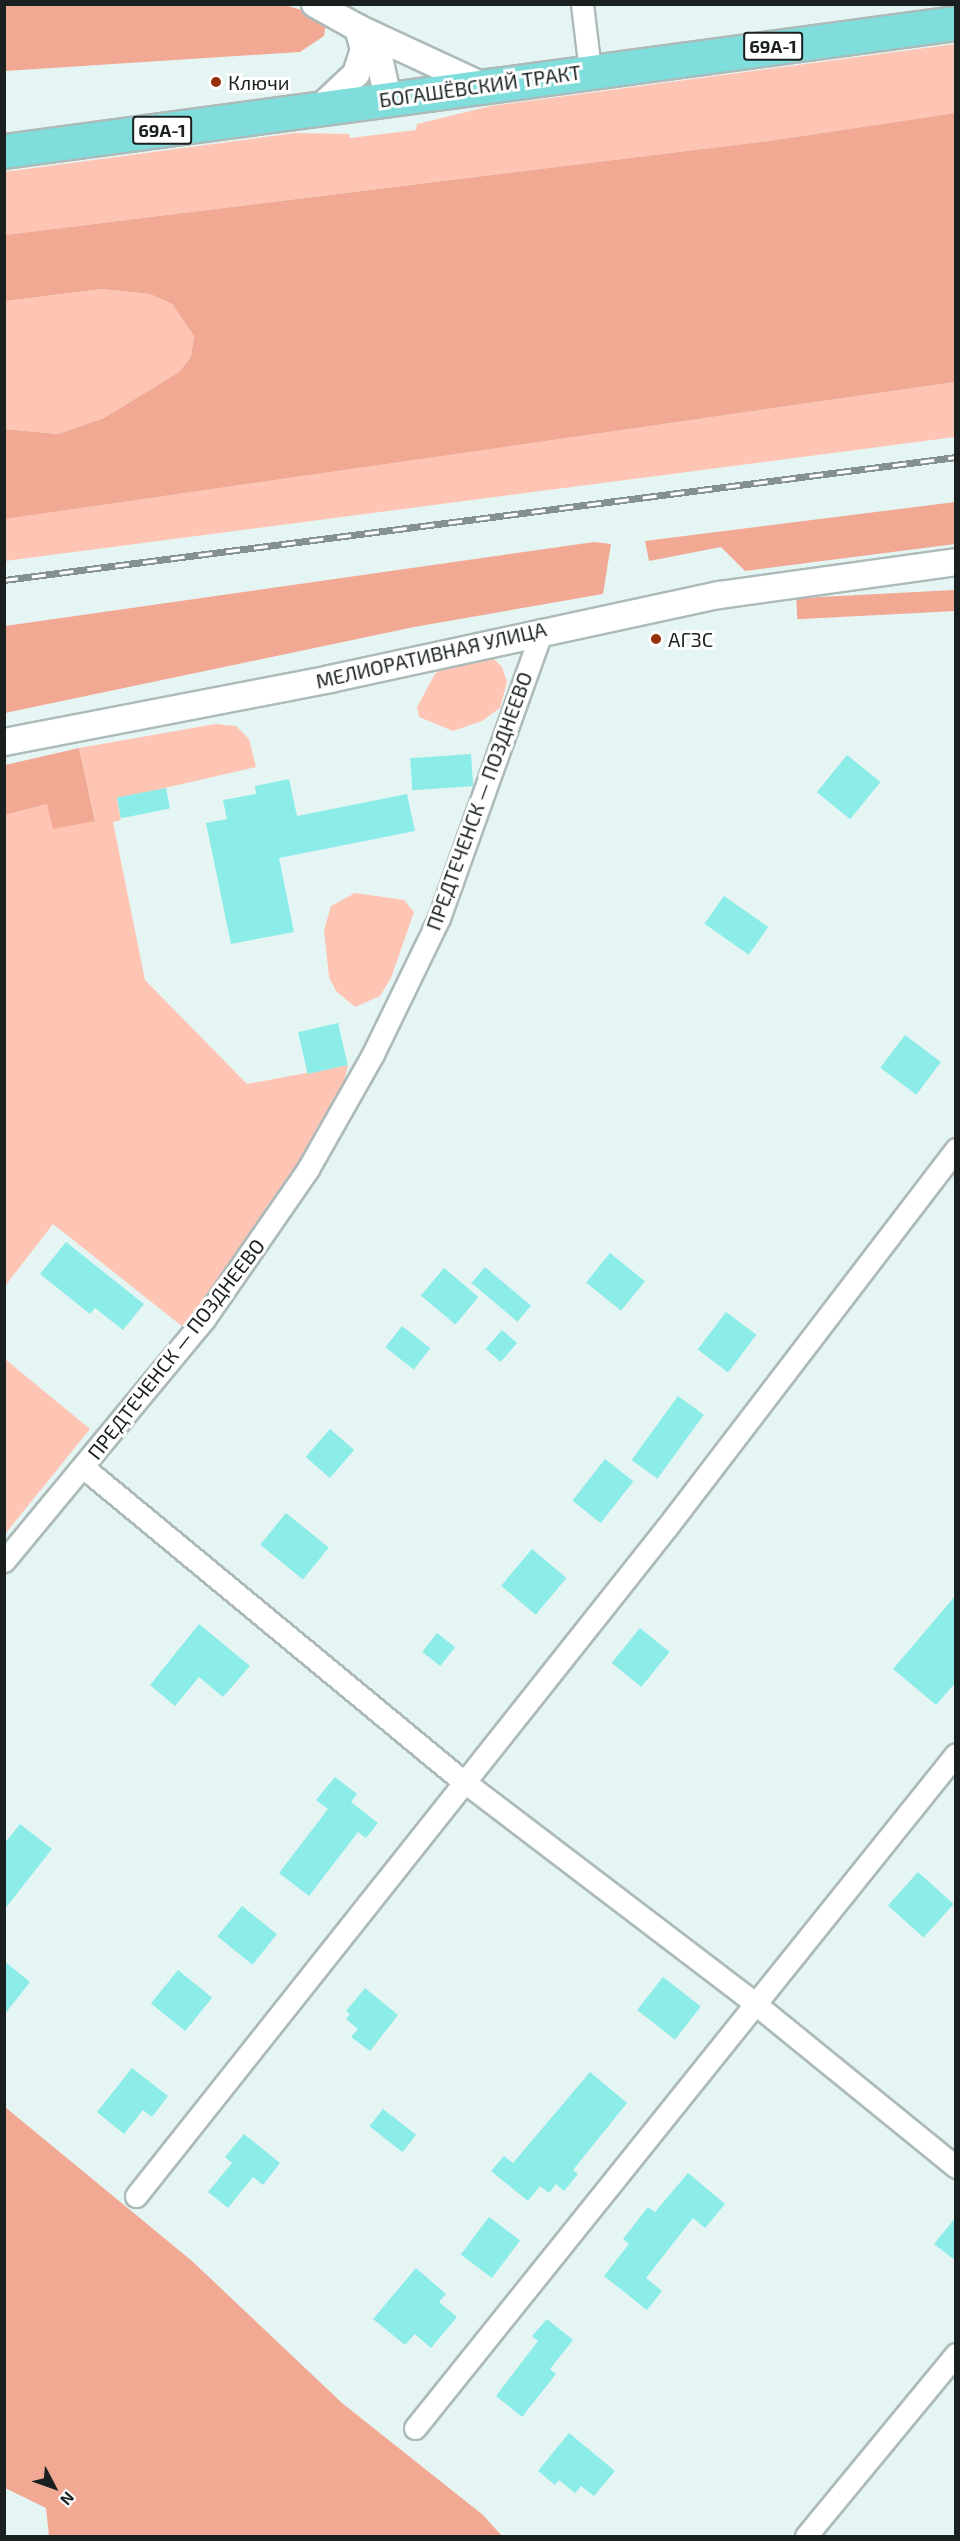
<!DOCTYPE html>
<meta charset="utf-8">
<style>
body{margin:0}
#map{position:relative;width:960px;height:2541px;overflow:hidden;background:#e5f5f4;font-family:"Exo 2",sans-serif}
div>[style]{position:absolute}
.green>*{inset:0;background:#ffc5b4}
.forest>*{inset:0;background:#f2a993;transform-origin:0 0}
.building>*{inset:0;background:#8cece8;transform-origin:0 0}
.roads{filter:drop-shadow(2px 0 #acbbba) drop-shadow(-2px 0 #acbbba) drop-shadow(0 2px #acbbba) drop-shadow(0 -2px #acbbba)}
.minor>*{height:21px;margin:-10.5px;padding:0 10.5px;transform-origin:10.5px;border-radius:10.5px;background:#fff}
.tertiary>*{height:26px;margin:-13px;padding:0 13px;transform-origin:13px;border-radius:13px;background:#fff}
.primary>*{height:33px;margin:-16.5px;padding:0 16.5px;transform-origin:16.5px;border-radius:16.5px;background:#7fdddb}
.rail>*{height:7px;margin-top:-3.5px;transform-origin:0;background:repeating-linear-gradient(90deg,#fff 0 14px,#859090 0 28px);box-sizing:border-box;border-block:2px solid #859090}
.dots>*{width:16px;height:16px;translate:-50% -50%;box-sizing:border-box;border:3px solid #fff;border-radius:50%}
span{translate:-50% -50%;white-space:nowrap;text-align:center;line-height:1.15;-webkit-text-stroke:6px #fff;paint-order:stroke}
.shield-label span{padding:2px 4px;background:#fff;border:2px solid;border-radius:4px;-webkit-text-stroke-width:0}
.shield-label{font-size:18px;color:#1a2020;font-weight:700}
.poi-label{font-size:20px;color:#1a2020}
.left{translate:0 -50%;text-align:left}
.street-label{font-size:20px;color:#1a2020}
.frame{position:absolute;inset:0;border:6px solid #1a2020;pointer-events:none}
.north{position:absolute;left:24px;top:2457px;width:60px;height:60px;-webkit-text-stroke:4px #fff;paint-order:stroke;rotate:131deg;font-size:16px;font-weight:700;line-height:24px;text-align:center;color:#1a2020}
.north::after{content:'';display:block;margin:auto;width:21px;height:27px;background:#1a2020;clip-path:polygon(50% 0,100% 100%,50% 72%,0 100%)}
</style>
<div id="map">
<div class="green">
<i style="clip-path:polygon(955px 44px,955px 113px,769px 141px,5px 235px,4px 172px,295px 133px,349px 134px,350px 138px,416px 130px,417px 124px,491px 106px)"></i>
<i style="clip-path:polygon(103px 289px,150px 294px,172px 304px,194px 336px,191px 357px,179px 372px,104px 418px,58px 434px,5px 429px,4px 301px)"></i>
<i style="clip-path:polygon(955px 382px,955px 437px,5px 561px,4px 519px)"></i>
<i style="clip-path:polygon(479px 656px,494px 659px,502px 667px,507px 682px,500px 708px,482px 721px,453px 731px,419px 717px,417px 707px,435px 674px,446px 664px)"></i>
<i style="clip-path:polygon(215px 724px,236px 726px,249px 739px,256px 767px,117px 799px,121px 820px,113px 822px,145px 980px,247px 1084px,348px 1065px,342px 1089px,267px 1219px,246px 1239px,183px 1327px,53px 1224px,5px 1286px,5px 815px,47px 804px,95px 820px,79px 748px)"></i>
<i style="clip-path:polygon(355px 893px,404px 900px,414px 912px,391px 978px,380px 996px,355px 1007px,336px 991px,329px 977px,324px 930px,331px 906px)"></i>
<i style="clip-path:polygon(5px 1359px,90px 1429px,5px 1534px)"></i>
</div>
<div class="forest">
<i style="clip-path:polygon(5px 5px,285px 5px,318px 15px,326px 23px,324px 36px,300px 52px,5px 71px)"></i>
<i style="clip-path:polygon(955px 113px,955px 382px,5px 519px,5px 429px,58px 434px,104px 418px,179px 372px,191px 357px,194px 336px,172px 304px,150px 294px,102px 289px,5px 301px,5px 235px,769px 141px)"></i>
<i style="clip-path:polygon(955px 502px,955px 544px,745px 571px,721px 547px,649px 561px,645px 541px)"></i>
<i style="clip-path:polygon(594px 542px,611px 544px,603px 594px,414px 627px,5px 713px,5px 626px)"></i>
<i style="left:954px;top:590px;width:21px;height:158px;rotate:87deg"></i>
<i style="clip-path:polygon(79px 748px,95px 821px,53px 829px,47px 804px,5px 815px,5px 765px)"></i>
<i style="clip-path:polygon(5px 2107px,192px 2261px,342px 2403px,483px 2515px,502px 2536px,49px 2536px,46px 2508px,5px 2488px)"></i>
</div>
<div class="building">
<i style="left:471px;top:754px;width:32px;height:61px;rotate:86deg"></i>
<i style="left:847px;top:755px;width:43px;height:48px;rotate:39deg"></i>
<i style="clip-path:polygon(289px 779px,297px 816px,407px 794px,415px 831px,279px 858px,294px 932px,231px 944px,206px 823px,227px 819px,223px 800px,256px 794px,255px 786px)"></i>
<i style="left:166px;top:788px;width:21px;height:50px;rotate:79deg"></i>
<i style="left:724px;top:896px;width:54px;height:34px;rotate:35deg"></i>
<i style="left:338px;top:1023px;width:43px;height:41px;rotate:77deg"></i>
<i style="left:905px;top:1035px;width:45px;height:41px;rotate:37deg"></i>
<i style="clip-path:polygon(66px 1242px,144px 1304px,123px 1330px,95px 1308px,90px 1314px,40px 1274px)"></i>
<i style="left:610px;top:1253px;width:45px;height:38px;rotate:39deg"></i>
<i style="left:485px;top:1267px;width:60px;height:21px;rotate:40deg"></i>
<i style="left:444px;top:1268px;width:45px;height:36px;rotate:40deg"></i>
<i style="left:726px;top:1312px;width:38px;height:47px;rotate:37deg"></i>
<i style="left:402px;top:1326px;width:36px;height:27px;rotate:38deg"></i>
<i style="left:502px;top:1330px;width:20px;height:25px;rotate:41deg"></i>
<i style="left:678px;top:1396px;width:32px;height:79px;rotate:36deg"></i>
<i style="left:330px;top:1429px;width:32px;height:37px;rotate:41deg"></i>
<i style="left:605px;top:1459px;width:36px;height:53px;rotate:38deg"></i>
<i style="left:286px;top:1513px;width:55px;height:41px;rotate:39deg"></i>
<i style="left:532px;top:1549px;width:45px;height:48px;rotate:40deg"></i>
<i style="clip-path:polygon(956px 1595px,956px 1682px,936px 1705px,893px 1669px)"></i>
<i style="clip-path:polygon(199px 1624px,250px 1666px,223px 1697px,199px 1677px,175px 1706px,150px 1685px)"></i>
<i style="left:640px;top:1628px;width:38px;height:45px;rotate:39deg"></i>
<i style="left:437px;top:1633px;width:23px;height:24px;rotate:38deg"></i>
<i style="clip-path:polygon(335px 1777px,357px 1794px,351px 1802px,378px 1823px,366px 1838px,358px 1832px,309px 1896px,279px 1873px,328px 1809px,316px 1800px)"></i>
<i style="clip-path:polygon(20px 1824px,52px 1849px,4px 1910px,4px 1844px)"></i>
<i style="left:918px;top:1872px;width:48px;height:45px;rotate:42deg"></i>
<i style="left:242px;top:1906px;width:45px;height:39px;rotate:39deg"></i>
<i style="clip-path:polygon(4px 1961px,30px 1982px,4px 2015px)"></i>
<i style="left:178px;top:1970px;width:44px;height:43px;rotate:39deg"></i>
<i style="left:663px;top:1977px;width:48px;height:42px;rotate:38deg"></i>
<i style="clip-path:polygon(365px 1988px,398px 2015px,370px 2051px,351px 2037px,358px 2029px,346px 2019px,350px 2014px,346px 2011px)"></i>
<i style="clip-path:polygon(132px 2068px,168px 2096px,152px 2117px,143px 2110px,124px 2134px,97px 2112px)"></i>
<i style="clip-path:polygon(590px 2072px,627px 2103px,573px 2170px,578px 2174px,564px 2191px,556px 2184px,549px 2193px,540px 2186px,528px 2201px,491px 2171px,504px 2156px,513px 2163px)"></i>
<i style="left:383px;top:2109px;width:42px;height:22px;rotate:38deg"></i>
<i style="clip-path:polygon(244px 2134px,280px 2163px,263px 2185px,253px 2177px,228px 2208px,208px 2192px,232px 2163px,225px 2157px)"></i>
<i style="clip-path:polygon(688px 2173px,725px 2204px,705px 2228px,693px 2218px,646px 2278px,662px 2291px,647px 2310px,604px 2276px,629px 2244px,623px 2239px,648px 2207px,655px 2212px)"></i>
<i style="left:489px;top:2217px;width:39px;height:47px;rotate:37deg"></i>
<i style="clip-path:polygon(956px 2217px,956px 2261px,934px 2244px)"></i>
<i style="clip-path:polygon(416px 2268px,446px 2294px,439px 2302px,457px 2317px,431px 2348px,415px 2334px,405px 2345px,373px 2319px)"></i>
<i style="clip-path:polygon(547px 2319px,573px 2340px,550px 2369px,556px 2374px,522px 2417px,496px 2396px,538px 2341px,532px 2336px)"></i>
<i style="clip-path:polygon(569px 2433px,615px 2471px,594px 2496px,581px 2486px,575px 2493px,559px 2480px,555px 2485px,538px 2471px)"></i>
</div>
<div class="roads">
<div class="minor">
<i style="left:582px;top:4px;width:66px;rotate:83.1deg"></i>
<i style="left:83px;top:1467px;width:492px;rotate:39.6deg"></i>
<i style="left:462px;top:1780px;width:366px;rotate:37.3deg"></i>
<i style="left:753px;top:2002px;width:262px;rotate:39.1deg"></i>
<i style="left:4px;top:1561px;width:315px;rotate:-50.4deg"></i>
<i style="left:205px;top:1318px;width:181px;rotate:-55.3deg"></i>
<i style="left:308px;top:1169px;width:132px;rotate:-60.5deg"></i>
<i style="left:373px;top:1054px;width:151px;rotate:-64.1deg"></i>
<i style="left:439px;top:918px;width:306px;rotate:-70.3deg"></i>
<i style="left:136px;top:2196px;width:854px;rotate:-51.56deg"></i>
<i style="left:667px;top:1527px;width:476px;rotate:-52.6deg"></i>
<i style="left:415px;top:2428px;width:864px;rotate:-51.25deg"></i>
<i style="left:806px;top:2536px;width:236px;rotate:-50.5deg"></i>
</div>
<div class="tertiary">
<i style="left:315px;top:4px;width:49px;rotate:29.2deg"></i>
<i style="left:358px;top:28px;width:28px;rotate:46deg"></i>
<i style="left:377px;top:48px;width:52px;rotate:77.8deg"></i>
<i style="left:358px;top:28px;width:136px;rotate:24.9deg"></i>
<i style="left:320px;top:108px;width:50px;rotate:-43.4deg"></i>
<i style="left:356px;top:74px;width:25px;rotate:-72deg"></i>
<i style="left:364px;top:50px;width:23px;rotate:-105deg"></i>
<i style="left:4px;top:742px;width:332px;rotate:-10.9deg"></i>
<i style="left:330px;top:679px;width:398px;rotate:-12.2deg"></i>
<i style="left:719px;top:595px;width:239px;rotate:-7.9deg"></i>
</div>
<div class="primary">
<i style="left:4px;top:151px;width:961px;rotate:-7.66deg"></i>
</div>
</div>
<div class="rail">
<i style="left:4px;top:580px;width:960px;rotate:-7.36deg"></i>
</div>
<div class="dots">
<i style="left:216px;top:82px;background:#98310b"></i>
<i style="left:656px;top:639px;background:#98310b"></i>
</div>
<div class="shield-label">
<span style="left:773px;top:46px">69А-1</span>
<span style="left:162px;top:130px">69А-1</span>
</div>
<div class="poi-label">
<span class="left" style="left:228px;top:82px">Ключи</span>
<span class="left" style="left:668px;top:639px">АГЗС</span>
</div>
<div class="street-label">
<span style="left:480px;top:86px;rotate:-8deg">БОГАШЁВСКИЙ ТРАКТ</span>
<span style="left:431px;top:655px;rotate:-13deg">МЕЛИОРАТИВНАЯ УЛИЦА</span>
<span style="left:479px;top:801px;rotate:-70deg">ПРЕДТЕЧЕНСК — ПОЗДНЕЕВО</span>
<span style="left:176px;top:1349px;rotate:-52deg">ПРЕДТЕЧЕНСК — ПОЗДНЕЕВО</span>
</div>
<div class="frame"></div>
<div class="north">N</div>
</div>
